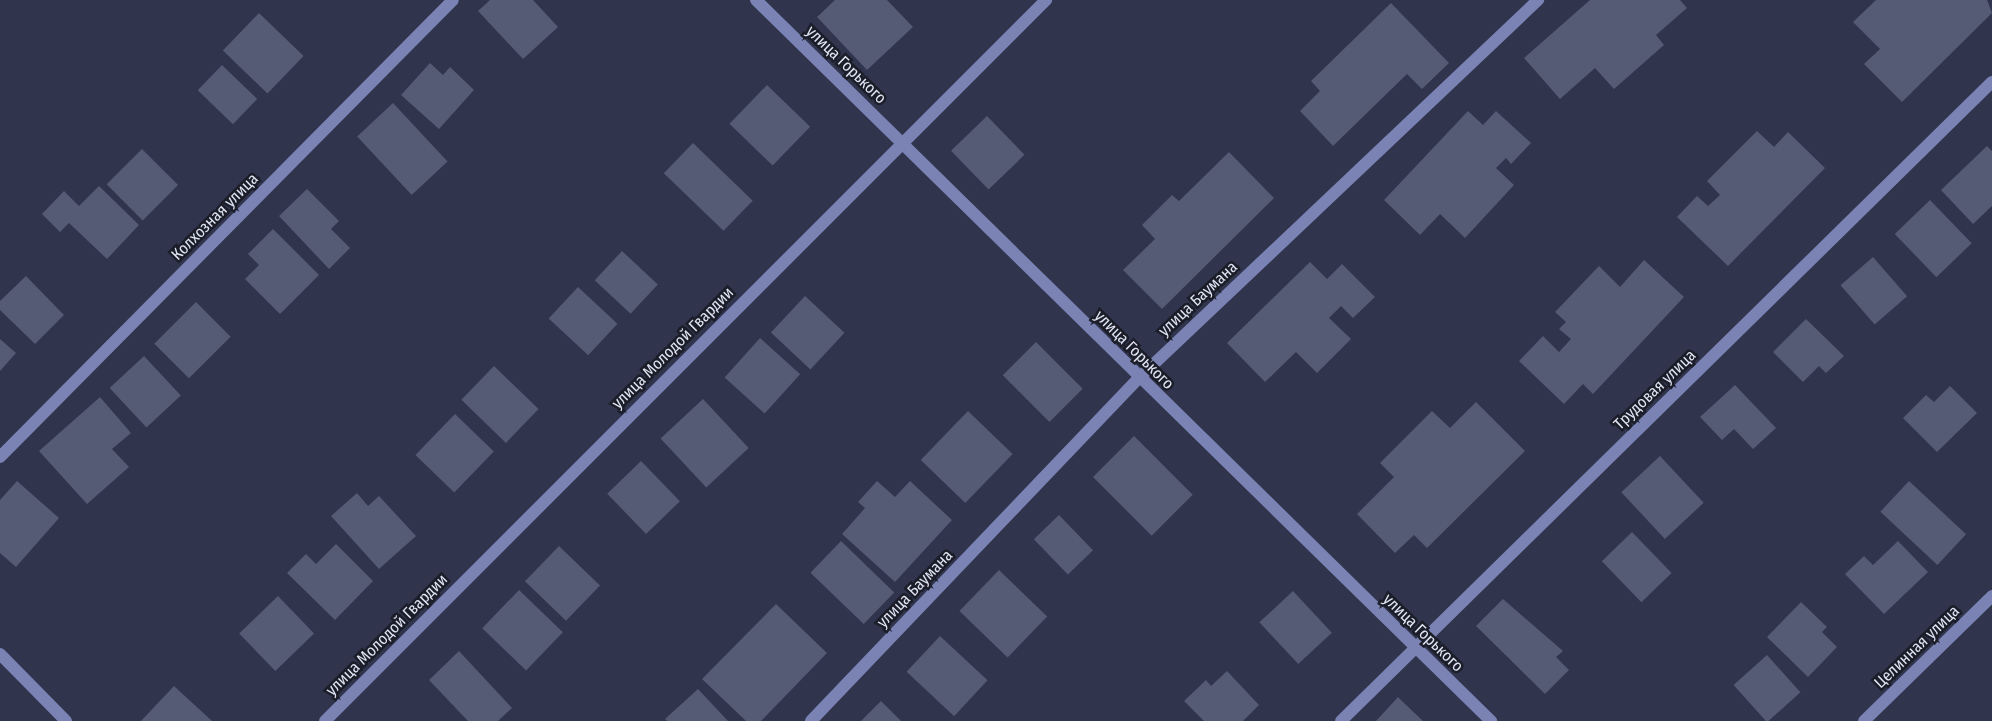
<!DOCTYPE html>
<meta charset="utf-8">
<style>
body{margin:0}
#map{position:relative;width:1992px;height:721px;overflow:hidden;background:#30344d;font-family:"Fira Sans Condensed",sans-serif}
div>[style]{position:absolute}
.building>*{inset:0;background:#555a75;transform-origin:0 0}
.minor>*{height:12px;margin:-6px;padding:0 6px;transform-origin:6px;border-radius:6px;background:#7b83b4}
span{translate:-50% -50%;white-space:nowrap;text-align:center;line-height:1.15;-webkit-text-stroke:5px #1b1d28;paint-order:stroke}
.street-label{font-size:16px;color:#e1e4f5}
</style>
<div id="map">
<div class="building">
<i style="clip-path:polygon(490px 0,533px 0,558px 27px,523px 59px,478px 11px)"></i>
<i style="clip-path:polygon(835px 0,887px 0,913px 27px,867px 70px,817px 17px)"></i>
<i style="clip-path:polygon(1590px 0,1680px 0,1687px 8px,1656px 35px,1664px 45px,1614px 89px,1595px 68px,1560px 99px,1524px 58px)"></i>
<i style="clip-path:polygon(1876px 0,1987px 0,1992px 13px,1902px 102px,1864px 64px,1880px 49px,1853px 22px)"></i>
<i style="clip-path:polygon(1391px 3px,1449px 63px,1422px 89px,1407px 74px,1333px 146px,1300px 111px,1320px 91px,1311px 81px)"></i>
<i style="left:259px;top:13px;width:62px;height:52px;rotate:44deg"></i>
<i style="clip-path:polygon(430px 63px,443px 75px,450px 67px,474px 90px,439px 129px,401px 95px)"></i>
<i style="left:222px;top:65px;width:49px;height:35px;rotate:44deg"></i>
<i style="left:767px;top:85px;width:60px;height:54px;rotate:44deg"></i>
<i style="left:393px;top:103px;width:80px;height:49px;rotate:47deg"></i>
<i style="clip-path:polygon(1468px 111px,1483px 125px,1496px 111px,1531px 143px,1511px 164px,1506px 158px,1496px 168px,1514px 185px,1465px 238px,1440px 214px,1420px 235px,1384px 200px)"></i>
<i style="left:987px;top:116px;width:54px;height:50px;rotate:46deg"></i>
<i style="clip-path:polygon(1757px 131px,1774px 147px,1788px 132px,1825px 168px,1728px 266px,1677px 217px,1697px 196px,1708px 206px,1720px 195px,1707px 181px)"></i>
<i style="left:693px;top:143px;width:83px;height:42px;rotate:44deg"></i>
<i style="clip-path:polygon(1987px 146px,1992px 151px,1992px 206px,1973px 224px,1941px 190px)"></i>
<i style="left:142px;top:149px;width:51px;height:50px;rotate:45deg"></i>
<i style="clip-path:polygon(1229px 152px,1274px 198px,1162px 309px,1123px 270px,1155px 239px,1142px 225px,1172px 195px,1179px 201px)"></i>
<i style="clip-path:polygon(99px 186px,139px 225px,107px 259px,69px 223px,60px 232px,42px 214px,64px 191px,79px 206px)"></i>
<i style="clip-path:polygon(307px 189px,339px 221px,331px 229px,350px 248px,329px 269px,279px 216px)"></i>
<i style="left:1930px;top:200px;width:60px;height:49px;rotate:46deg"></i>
<i style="clip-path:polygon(273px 229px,319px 275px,280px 314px,245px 279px,259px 265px,248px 254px)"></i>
<i style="left:622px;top:251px;width:49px;height:40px;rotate:43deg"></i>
<i style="left:1873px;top:257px;width:52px;height:43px;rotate:49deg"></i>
<i style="clip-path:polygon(1644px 260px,1684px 297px,1593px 394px,1583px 384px,1564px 404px,1519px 361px,1543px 336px,1559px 352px,1571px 339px,1559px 329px,1566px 322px,1555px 312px,1599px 266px,1620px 287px)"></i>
<i style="clip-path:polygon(1310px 262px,1327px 279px,1342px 264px,1375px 297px,1353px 318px,1341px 306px,1329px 318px,1351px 339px,1317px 373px,1296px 352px,1265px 382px,1227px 343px)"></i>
<i style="clip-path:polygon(26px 276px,64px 315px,35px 344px,0 310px,0 301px)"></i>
<i style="left:578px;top:287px;width:54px;height:43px;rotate:43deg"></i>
<i style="left:805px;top:296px;width:54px;height:50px;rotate:43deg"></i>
<i style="left:196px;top:302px;width:49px;height:59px;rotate:45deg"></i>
<i style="clip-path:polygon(1806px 319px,1844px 356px,1826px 373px,1819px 366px,1803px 382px,1773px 352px)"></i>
<i style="left:760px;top:338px;width:54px;height:53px;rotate:42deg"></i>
<i style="clip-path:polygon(0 339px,16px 353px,0 371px)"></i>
<i style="left:1036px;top:342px;width:66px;height:47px;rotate:45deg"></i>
<i style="left:144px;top:356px;width:54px;height:47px;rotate:47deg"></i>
<i style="left:494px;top:366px;width:62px;height:47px;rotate:44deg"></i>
<i style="clip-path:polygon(1735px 385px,1776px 428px,1753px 449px,1734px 429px,1722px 440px,1700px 417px)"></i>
<i style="clip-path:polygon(1950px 386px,1977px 413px,1937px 452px,1903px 418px,1926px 395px,1934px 402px)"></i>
<i style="clip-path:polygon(100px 397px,131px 433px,112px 449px,129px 467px,87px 504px,39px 451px)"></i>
<i style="left:703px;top:399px;width:67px;height:58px;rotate:47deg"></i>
<i style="clip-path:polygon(1476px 402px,1525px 451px,1427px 548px,1414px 535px,1395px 553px,1357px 514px,1394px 477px,1380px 463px,1432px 411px,1450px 428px)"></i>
<i style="left:968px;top:411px;width:62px;height:68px;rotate:44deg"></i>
<i style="left:455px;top:414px;width:54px;height:57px;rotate:44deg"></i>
<i style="left:1134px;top:436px;width:83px;height:58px;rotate:45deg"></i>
<i style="left:1660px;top:456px;width:64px;height:53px;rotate:47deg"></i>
<i style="left:641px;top:461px;width:56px;height:47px;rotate:46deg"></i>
<i style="clip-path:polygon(17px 481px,59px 518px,16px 567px,0 553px,0 500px)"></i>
<i style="clip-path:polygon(877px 481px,895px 497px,910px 481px,952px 520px,895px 582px,842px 534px,865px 508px,858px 502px)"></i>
<i style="left:1909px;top:481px;width:78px;height:42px;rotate:43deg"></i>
<i style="clip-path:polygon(357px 493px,368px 506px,379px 496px,416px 536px,379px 569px,331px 516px)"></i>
<i style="left:1059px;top:515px;width:49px;height:35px;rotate:46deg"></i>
<i style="left:1632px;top:532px;width:57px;height:42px;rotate:46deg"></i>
<i style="left:841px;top:541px;width:74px;height:44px;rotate:44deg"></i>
<i style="clip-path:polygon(1898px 541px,1928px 572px,1884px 614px,1845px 574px,1864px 556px,1873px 565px)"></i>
<i style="clip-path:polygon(336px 544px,373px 581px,335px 620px,287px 573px,306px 554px,316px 564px)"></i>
<i style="left:559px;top:546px;width:57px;height:49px;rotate:44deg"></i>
<i style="left:999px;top:570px;width:67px;height:57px;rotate:44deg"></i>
<i style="left:519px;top:590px;width:61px;height:53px;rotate:44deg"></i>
<i style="left:1293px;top:591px;width:57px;height:46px;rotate:47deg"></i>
<i style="left:278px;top:596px;width:52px;height:54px;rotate:46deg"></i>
<i style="clip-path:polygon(1503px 599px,1563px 651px,1556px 657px,1569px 670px,1545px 694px,1476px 626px)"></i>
<i style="clip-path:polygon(1801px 602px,1827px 627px,1822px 632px,1837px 647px,1808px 677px,1767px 637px)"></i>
<i style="clip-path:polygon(776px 604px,827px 653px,761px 721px,746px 721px,702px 679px)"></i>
<i style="left:940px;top:636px;width:65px;height:49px;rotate:43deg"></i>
<i style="clip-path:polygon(459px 651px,512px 708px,498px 721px,468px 721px,429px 680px)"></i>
<i style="left:1767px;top:655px;width:50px;height:45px;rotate:48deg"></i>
<i style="clip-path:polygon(1227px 671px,1259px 705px,1243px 721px,1204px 721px,1184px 701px,1206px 680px,1211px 686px)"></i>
<i style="clip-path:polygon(174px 686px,212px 721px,141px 721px)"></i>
<i style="clip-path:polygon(698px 689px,728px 721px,667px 721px,665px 719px)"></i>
<i style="clip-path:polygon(1398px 697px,1403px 702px,1423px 721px,1376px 721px)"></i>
<i style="clip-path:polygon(881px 701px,901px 721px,861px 721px)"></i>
</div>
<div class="minor">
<i style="left:756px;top:0;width:1030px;rotate:44.45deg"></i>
<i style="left:0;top:457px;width:643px;rotate:-45.25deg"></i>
<i style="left:0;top:654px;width:94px;rotate:45.4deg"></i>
<i style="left:325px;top:721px;width:1020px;rotate:-45deg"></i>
<i style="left:811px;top:721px;width:475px;rotate:-46.3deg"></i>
<i style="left:1139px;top:378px;width:550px;rotate:-43.45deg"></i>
<i style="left:1341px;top:721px;width:912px;rotate:-44.47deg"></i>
<i style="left:1864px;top:721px;width:179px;rotate:-44.3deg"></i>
</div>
<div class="street-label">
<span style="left:846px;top:65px;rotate:44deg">улица Горького</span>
<span style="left:215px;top:217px;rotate:-45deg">Колхозная улица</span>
<span style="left:1198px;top:299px;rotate:-43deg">улица Баумана</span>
<span style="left:673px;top:348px;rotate:-45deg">улица Молодой Гвардии</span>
<span style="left:1134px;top:350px;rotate:45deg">улица Горького</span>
<span style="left:1655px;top:390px;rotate:-44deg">Трудовая улица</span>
<span style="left:915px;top:589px;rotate:-46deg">улица Баумана</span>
<span style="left:1423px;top:633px;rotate:44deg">улица Горького</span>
<span style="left:387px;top:635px;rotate:-45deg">улица Молодой Гвардии</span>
<span style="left:1917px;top:647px;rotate:-44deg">Целинная улица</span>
</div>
</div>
